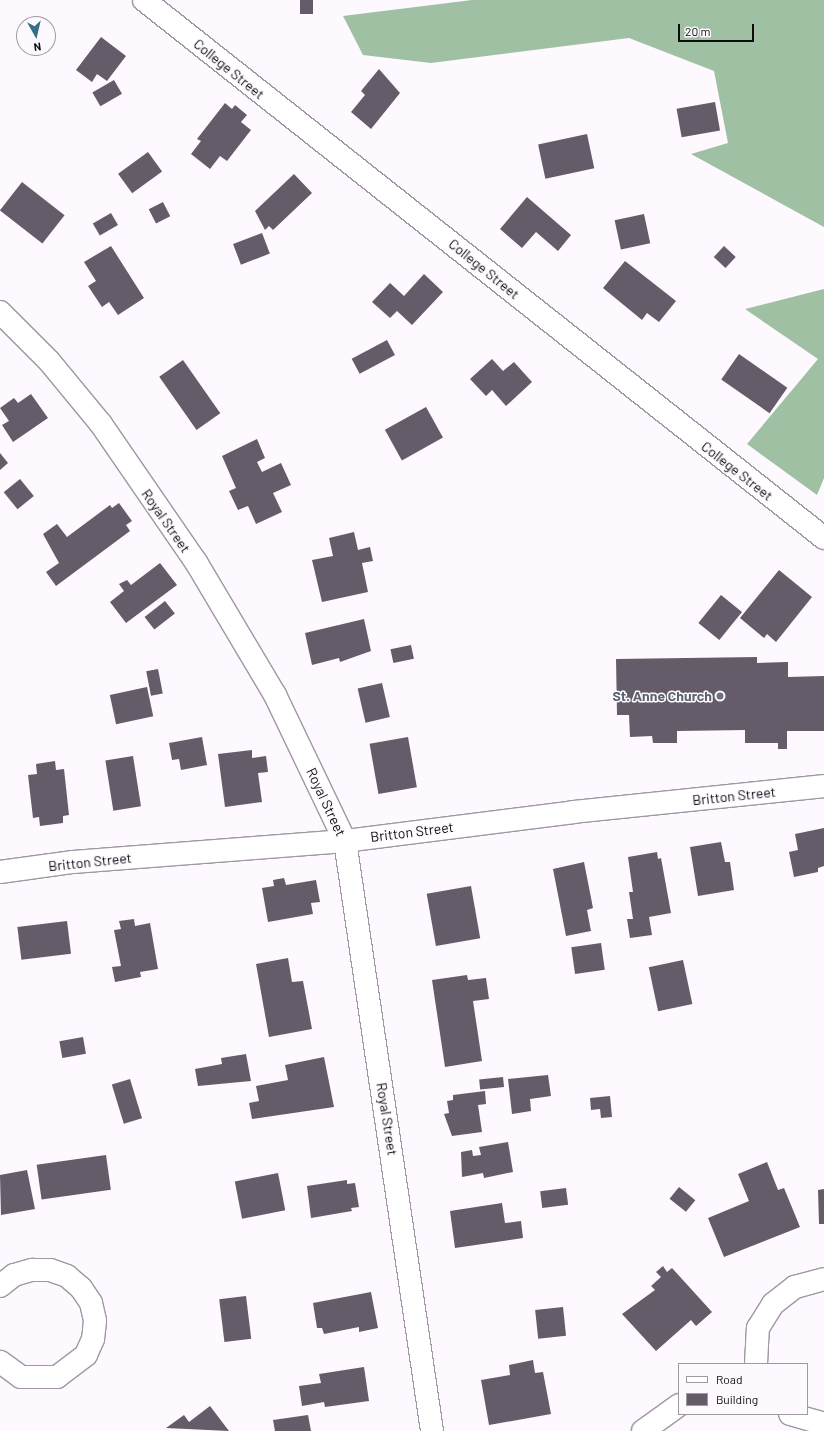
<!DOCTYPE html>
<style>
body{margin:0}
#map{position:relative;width:824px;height:1431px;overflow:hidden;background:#fdf9ff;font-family:Barlow,sans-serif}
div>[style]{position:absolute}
.forest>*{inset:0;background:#a0c0a3}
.building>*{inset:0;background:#645c68;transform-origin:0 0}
.roads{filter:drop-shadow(1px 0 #9f97a4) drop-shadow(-1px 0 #9f97a4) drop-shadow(0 1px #9f97a4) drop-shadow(0 -1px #9f97a4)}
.minor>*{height:22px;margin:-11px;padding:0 11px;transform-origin:11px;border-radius:11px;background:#fff}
.dots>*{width:11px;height:11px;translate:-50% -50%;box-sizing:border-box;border:2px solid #fdf9ff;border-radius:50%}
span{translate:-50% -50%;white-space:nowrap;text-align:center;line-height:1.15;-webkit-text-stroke:3px #fdf9ff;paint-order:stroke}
.street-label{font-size:14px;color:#0f0c10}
.worship-label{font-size:14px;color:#5b616d;font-weight:700}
.right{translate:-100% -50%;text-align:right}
.legend{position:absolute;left:678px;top:1363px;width:130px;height:52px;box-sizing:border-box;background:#fdf9ff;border:1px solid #9e9a9f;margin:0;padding:5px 7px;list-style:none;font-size:12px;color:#0f0c10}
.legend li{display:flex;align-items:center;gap:8px;height:20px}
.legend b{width:20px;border:1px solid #9e9a9f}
.north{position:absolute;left:16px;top:16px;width:40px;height:40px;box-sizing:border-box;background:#fdf9ff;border:1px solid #9e9a9f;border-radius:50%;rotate:172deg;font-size:11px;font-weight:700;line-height:16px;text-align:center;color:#0f0c10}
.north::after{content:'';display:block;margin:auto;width:14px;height:18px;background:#366e88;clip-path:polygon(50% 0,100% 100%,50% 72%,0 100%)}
.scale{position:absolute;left:678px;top:24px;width:76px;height:18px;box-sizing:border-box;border:2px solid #0f0c10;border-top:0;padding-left:5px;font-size:12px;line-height:14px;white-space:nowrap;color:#0f0c10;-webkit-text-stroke:3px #fdf9ff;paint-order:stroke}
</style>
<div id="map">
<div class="forest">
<i style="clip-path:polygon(472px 0,824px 0,824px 227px,691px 154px,728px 143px,714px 71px,629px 38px,431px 63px,363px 55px,343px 16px)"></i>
<i style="clip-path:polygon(824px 289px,824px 478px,817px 495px,747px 444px,818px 359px,745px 309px)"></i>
</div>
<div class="building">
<i style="left:300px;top:0;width:13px;height:14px"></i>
<i style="clip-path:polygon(101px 37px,126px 56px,107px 81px,97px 74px,92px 82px,76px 70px)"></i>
<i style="clip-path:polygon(379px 69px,400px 93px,371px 129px,351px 112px,365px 95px,361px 91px)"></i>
<i style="left:114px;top:80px;width:16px;height:25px;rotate:60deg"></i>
<i style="left:715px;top:102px;width:29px;height:39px;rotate:80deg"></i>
<i style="clip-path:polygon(225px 103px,232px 109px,235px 105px,247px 115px,241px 122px,251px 130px,227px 161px,220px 156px,210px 169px,191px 154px,201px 141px,197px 139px)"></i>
<i style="left:587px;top:134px;width:35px;height:50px;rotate:78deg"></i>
<i style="left:148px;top:152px;width:24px;height:37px;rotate:54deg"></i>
<i style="clip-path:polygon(294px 174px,312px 193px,273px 230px,269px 226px,265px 230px,255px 211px)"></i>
<i style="left:22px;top:182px;width:54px;height:36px;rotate:38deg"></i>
<i style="clip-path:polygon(527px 197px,571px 235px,558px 251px,536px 232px,522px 248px,500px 229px)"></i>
<i style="left:163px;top:202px;width:16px;height:16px;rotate:63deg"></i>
<i style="left:111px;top:213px;width:14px;height:21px;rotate:60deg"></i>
<i style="left:644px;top:214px;width:30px;height:30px;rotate:78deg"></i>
<i style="left:262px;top:233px;width:22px;height:31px;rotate:69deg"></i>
<i style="clip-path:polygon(111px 246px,144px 298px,118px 315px,109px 302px,102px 307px,88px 286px,96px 281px,84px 262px)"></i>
<i style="left:724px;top:246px;width:16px;height:15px;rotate:43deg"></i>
<i style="clip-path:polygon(625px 261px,676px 301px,659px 322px,647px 313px,642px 320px,603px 288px)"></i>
<i style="clip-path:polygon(424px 274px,443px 292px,412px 325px,397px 311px,390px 318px,372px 302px,390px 283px,404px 296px)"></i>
<i style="left:387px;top:340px;width:17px;height:40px;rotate:62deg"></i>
<i style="left:739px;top:354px;width:59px;height:31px;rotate:35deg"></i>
<i style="clip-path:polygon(492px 359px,503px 371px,514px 362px,532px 382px,506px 406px,492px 390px,486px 396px,470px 379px)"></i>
<i style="left:183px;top:360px;width:65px;height:29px;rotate:55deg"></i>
<i style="clip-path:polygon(31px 394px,48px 418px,13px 442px,2px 425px,9px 421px,0 408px,14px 398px,18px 403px)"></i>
<i style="left:426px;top:407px;width:35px;height:47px;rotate:61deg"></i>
<i style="clip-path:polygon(257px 439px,265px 458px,257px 462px,262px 472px,281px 463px,291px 485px,273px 493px,282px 512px,256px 524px,248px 506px,238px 510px,229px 491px,236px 488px,222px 456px)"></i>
<i style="clip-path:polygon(0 453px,8px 463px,0 470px)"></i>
<i style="left:20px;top:479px;width:22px;height:21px;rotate:51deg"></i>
<i style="clip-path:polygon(119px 503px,132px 521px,126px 525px,130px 531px,56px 586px,46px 572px,59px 563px,43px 534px,57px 524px,67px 537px,110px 505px,112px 508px)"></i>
<i style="clip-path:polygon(354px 532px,358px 550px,370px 547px,373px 561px,362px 563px,368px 592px,322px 602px,312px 560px,333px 556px,329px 538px)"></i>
<i style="clip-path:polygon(160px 563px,177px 585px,126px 623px,110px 602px,124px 591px,119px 584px,127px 580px,131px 585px)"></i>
<i style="clip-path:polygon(779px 570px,812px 597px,776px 642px,767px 634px,764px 638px,740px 618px)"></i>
<i style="left:721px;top:595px;width:27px;height:36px;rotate:39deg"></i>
<i style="left:165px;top:601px;width:16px;height:26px;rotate:52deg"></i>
<i style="clip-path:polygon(364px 619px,371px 651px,340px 662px,339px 658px,312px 665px,305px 633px)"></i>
<i style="left:411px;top:645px;width:14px;height:21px;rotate:78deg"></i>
<i style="clip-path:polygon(757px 657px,757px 663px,788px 662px,788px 677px,824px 676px,824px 731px,787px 731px,787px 749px,778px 749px,778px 743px,745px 743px,745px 730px,677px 731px,677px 743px,653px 743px,652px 736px,630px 737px,629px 715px,617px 715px,616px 659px)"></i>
<i style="left:158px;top:669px;width:25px;height:12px;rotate:79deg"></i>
<i style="left:382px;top:683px;width:35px;height:25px;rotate:77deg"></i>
<i style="left:147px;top:687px;width:30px;height:38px;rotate:78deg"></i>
<i style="clip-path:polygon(202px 737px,207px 765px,181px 770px,179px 759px,172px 760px,169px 743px)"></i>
<i style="left:408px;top:737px;width:51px;height:39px;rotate:80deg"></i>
<i style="clip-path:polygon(252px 750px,252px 758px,266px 756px,268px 772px,258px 773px,262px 802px,225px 807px,218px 754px)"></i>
<i style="left:133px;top:756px;width:51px;height:28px;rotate:81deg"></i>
<i style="clip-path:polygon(55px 761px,56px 770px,64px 769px,69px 815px,63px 816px,63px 823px,40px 826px,39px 817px,33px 818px,28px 775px,37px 774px,36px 764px)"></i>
<i style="clip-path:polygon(824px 828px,824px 866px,818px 868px,818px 872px,794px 877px,789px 852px,798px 850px,795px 834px)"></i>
<i style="clip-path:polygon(721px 842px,725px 862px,730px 862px,734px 890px,698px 896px,690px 847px)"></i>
<i style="clip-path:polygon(657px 852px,658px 859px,661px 858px,671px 913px,649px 917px,652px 935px,630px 938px,627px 919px,633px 919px,629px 892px,633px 892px,628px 857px)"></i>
<i style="clip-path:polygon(584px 862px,593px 908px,587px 910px,591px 931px,566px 936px,553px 869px)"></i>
<i style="clip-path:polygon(284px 878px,286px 885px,316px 880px,320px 902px,311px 903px,313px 914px,268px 922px,262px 888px,274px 886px,273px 880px)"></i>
<i style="left:471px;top:886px;width:53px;height:45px;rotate:80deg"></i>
<i style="clip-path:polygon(134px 919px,135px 926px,150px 923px,158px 969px,140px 972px,141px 977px,115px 982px,112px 967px,121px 966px,114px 930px,121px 929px,119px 921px)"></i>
<i style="left:67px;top:921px;width:33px;height:50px;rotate:83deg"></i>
<i style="left:601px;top:943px;width:27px;height:30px;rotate:82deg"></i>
<i style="clip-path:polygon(288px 958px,292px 982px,303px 981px,312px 1029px,269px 1037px,256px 964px)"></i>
<i style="left:683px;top:960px;width:45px;height:35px;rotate:78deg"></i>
<i style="clip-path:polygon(467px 975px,468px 980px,486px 978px,489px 999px,473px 1001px,482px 1061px,445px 1067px,432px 980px)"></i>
<i style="left:83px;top:1037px;width:17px;height:24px;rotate:80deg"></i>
<i style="clip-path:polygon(246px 1054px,251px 1081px,198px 1086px,195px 1069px,222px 1064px,221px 1058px)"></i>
<i style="clip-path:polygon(324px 1057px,334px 1107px,252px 1119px,249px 1103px,259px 1101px,256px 1086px,288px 1080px,285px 1065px)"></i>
<i style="clip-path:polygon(548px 1075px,551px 1096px,530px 1099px,531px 1111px,512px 1114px,508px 1079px)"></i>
<i style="left:503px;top:1077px;width:10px;height:24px;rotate:84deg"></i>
<i style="left:130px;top:1079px;width:41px;height:19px;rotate:73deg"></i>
<i style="clip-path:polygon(485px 1091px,486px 1104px,478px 1105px,482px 1132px,452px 1136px,444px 1114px,449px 1113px,447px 1101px,453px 1100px,453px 1095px)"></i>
<i style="clip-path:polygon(610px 1096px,612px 1117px,601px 1118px,600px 1109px,591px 1110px,590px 1098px)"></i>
<i style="clip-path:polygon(508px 1142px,513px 1172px,484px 1178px,483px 1173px,462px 1177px,461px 1152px,472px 1150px,473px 1156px,481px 1155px,479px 1147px)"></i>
<i style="left:106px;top:1155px;width:35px;height:70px;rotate:82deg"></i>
<i style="clip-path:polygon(767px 1162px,778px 1190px,784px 1188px,800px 1227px,724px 1257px,708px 1218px,749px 1201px,738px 1174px)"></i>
<i style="clip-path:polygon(27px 1170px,35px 1209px,1px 1215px,0 1175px)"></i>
<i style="left:278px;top:1173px;width:38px;height:44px;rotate:79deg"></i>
<i style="clip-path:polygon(347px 1180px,347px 1184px,355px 1183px,359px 1207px,351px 1208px,352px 1211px,311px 1218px,307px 1186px)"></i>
<i style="left:679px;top:1187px;width:21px;height:15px;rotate:39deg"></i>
<i style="left:566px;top:1188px;width:17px;height:26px;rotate:83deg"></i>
<i style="clip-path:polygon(824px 1189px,824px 1224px,819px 1224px,818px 1190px)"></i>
<i style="clip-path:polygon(502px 1203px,505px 1223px,521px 1221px,523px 1238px,455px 1248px,450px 1211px)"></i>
<i style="clip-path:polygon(663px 1266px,667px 1272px,672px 1268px,712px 1312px,696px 1326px,691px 1320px,656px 1351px,622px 1314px,655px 1290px,651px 1286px,661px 1277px,656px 1272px)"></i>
<i style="clip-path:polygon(371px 1292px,378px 1328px,359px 1332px,359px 1327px,324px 1334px,322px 1328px,317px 1328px,313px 1303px)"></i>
<i style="left:246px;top:1296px;width:43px;height:27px;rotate:83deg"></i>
<i style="left:563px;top:1307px;width:29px;height:28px;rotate:84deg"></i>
<i style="clip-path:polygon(533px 1360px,535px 1373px,543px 1372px,551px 1414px,489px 1425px,481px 1380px,510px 1375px,509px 1365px)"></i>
<i style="clip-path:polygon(364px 1367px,369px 1401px,325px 1407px,324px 1402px,302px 1406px,299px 1386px,321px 1383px,319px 1374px)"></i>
<i style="clip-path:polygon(210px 1406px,229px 1431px,166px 1428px,184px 1415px,189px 1422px)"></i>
<i style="clip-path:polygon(308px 1415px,311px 1431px,275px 1431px,273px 1420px)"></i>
</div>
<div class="roads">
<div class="minor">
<i style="left:144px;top:0;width:867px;rotate:38.35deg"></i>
<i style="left:0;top:312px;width:69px;rotate:45deg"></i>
<i style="left:49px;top:361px;width:82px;rotate:50.5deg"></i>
<i style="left:101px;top:424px;width:168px;rotate:55.5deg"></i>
<i style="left:196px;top:562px;width:155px;rotate:59.3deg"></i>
<i style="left:275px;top:695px;width:162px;rotate:64.4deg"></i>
<i style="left:345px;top:841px;width:596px;rotate:81.61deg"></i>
<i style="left:0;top:872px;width:74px;rotate:-7.8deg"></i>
<i style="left:73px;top:862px;width:273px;rotate:-4.4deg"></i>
<i style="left:345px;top:841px;width:230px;rotate:-7.2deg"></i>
<i style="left:573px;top:812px;width:252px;rotate:-5.9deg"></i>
<i style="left:0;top:1286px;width:18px;rotate:-38deg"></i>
<i style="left:14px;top:1275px;width:19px;rotate:-16deg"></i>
<i style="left:32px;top:1270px;width:18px"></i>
<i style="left:50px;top:1270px;width:18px;rotate:19deg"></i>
<i style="left:67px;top:1276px;width:18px;rotate:41deg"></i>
<i style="left:81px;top:1288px;width:18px;rotate:56deg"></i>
<i style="left:91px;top:1303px;width:18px;rotate:77deg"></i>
<i style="left:95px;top:1321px;width:18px;rotate:96deg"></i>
<i style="left:93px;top:1339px;width:17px;rotate:114deg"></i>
<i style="left:86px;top:1355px;width:36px;rotate:143deg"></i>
<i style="left:57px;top:1377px;width:36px;rotate:180deg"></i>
<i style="left:21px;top:1377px;width:26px;rotate:-144deg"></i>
<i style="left:756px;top:1364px;width:36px;rotate:-87deg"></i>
<i style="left:758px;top:1328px;width:28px;rotate:-58deg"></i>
<i style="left:773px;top:1304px;width:28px;rotate:-38deg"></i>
<i style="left:795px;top:1287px;width:30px;rotate:-15deg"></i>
<i style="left:790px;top:1414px;width:35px;rotate:16deg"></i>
<i style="left:643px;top:1431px;width:44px;rotate:-35.8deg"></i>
</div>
</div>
<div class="dots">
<i style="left:720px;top:696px;background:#6b7280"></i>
</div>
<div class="street-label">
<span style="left:229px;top:69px;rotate:39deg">College Street</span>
<span style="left:484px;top:269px;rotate:39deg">College Street</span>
<span style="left:737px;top:471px;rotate:38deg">College Street</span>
<span style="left:166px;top:521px;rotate:55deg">Royal Street</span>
<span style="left:734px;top:796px;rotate:-6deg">Britton Street</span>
<span style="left:326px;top:802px;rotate:65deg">Royal Street</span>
<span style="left:412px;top:832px;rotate:-7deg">Britton Street</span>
<span style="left:90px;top:862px;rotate:-6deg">Britton Street</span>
<span style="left:387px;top:1119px;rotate:81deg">Royal Street</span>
</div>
<div class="worship-label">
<span class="right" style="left:712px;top:696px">St. Anne Church</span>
</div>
<ul class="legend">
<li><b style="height:5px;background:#fff"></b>Road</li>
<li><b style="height:11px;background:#645c68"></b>Building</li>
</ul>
<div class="north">N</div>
<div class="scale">20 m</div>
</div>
